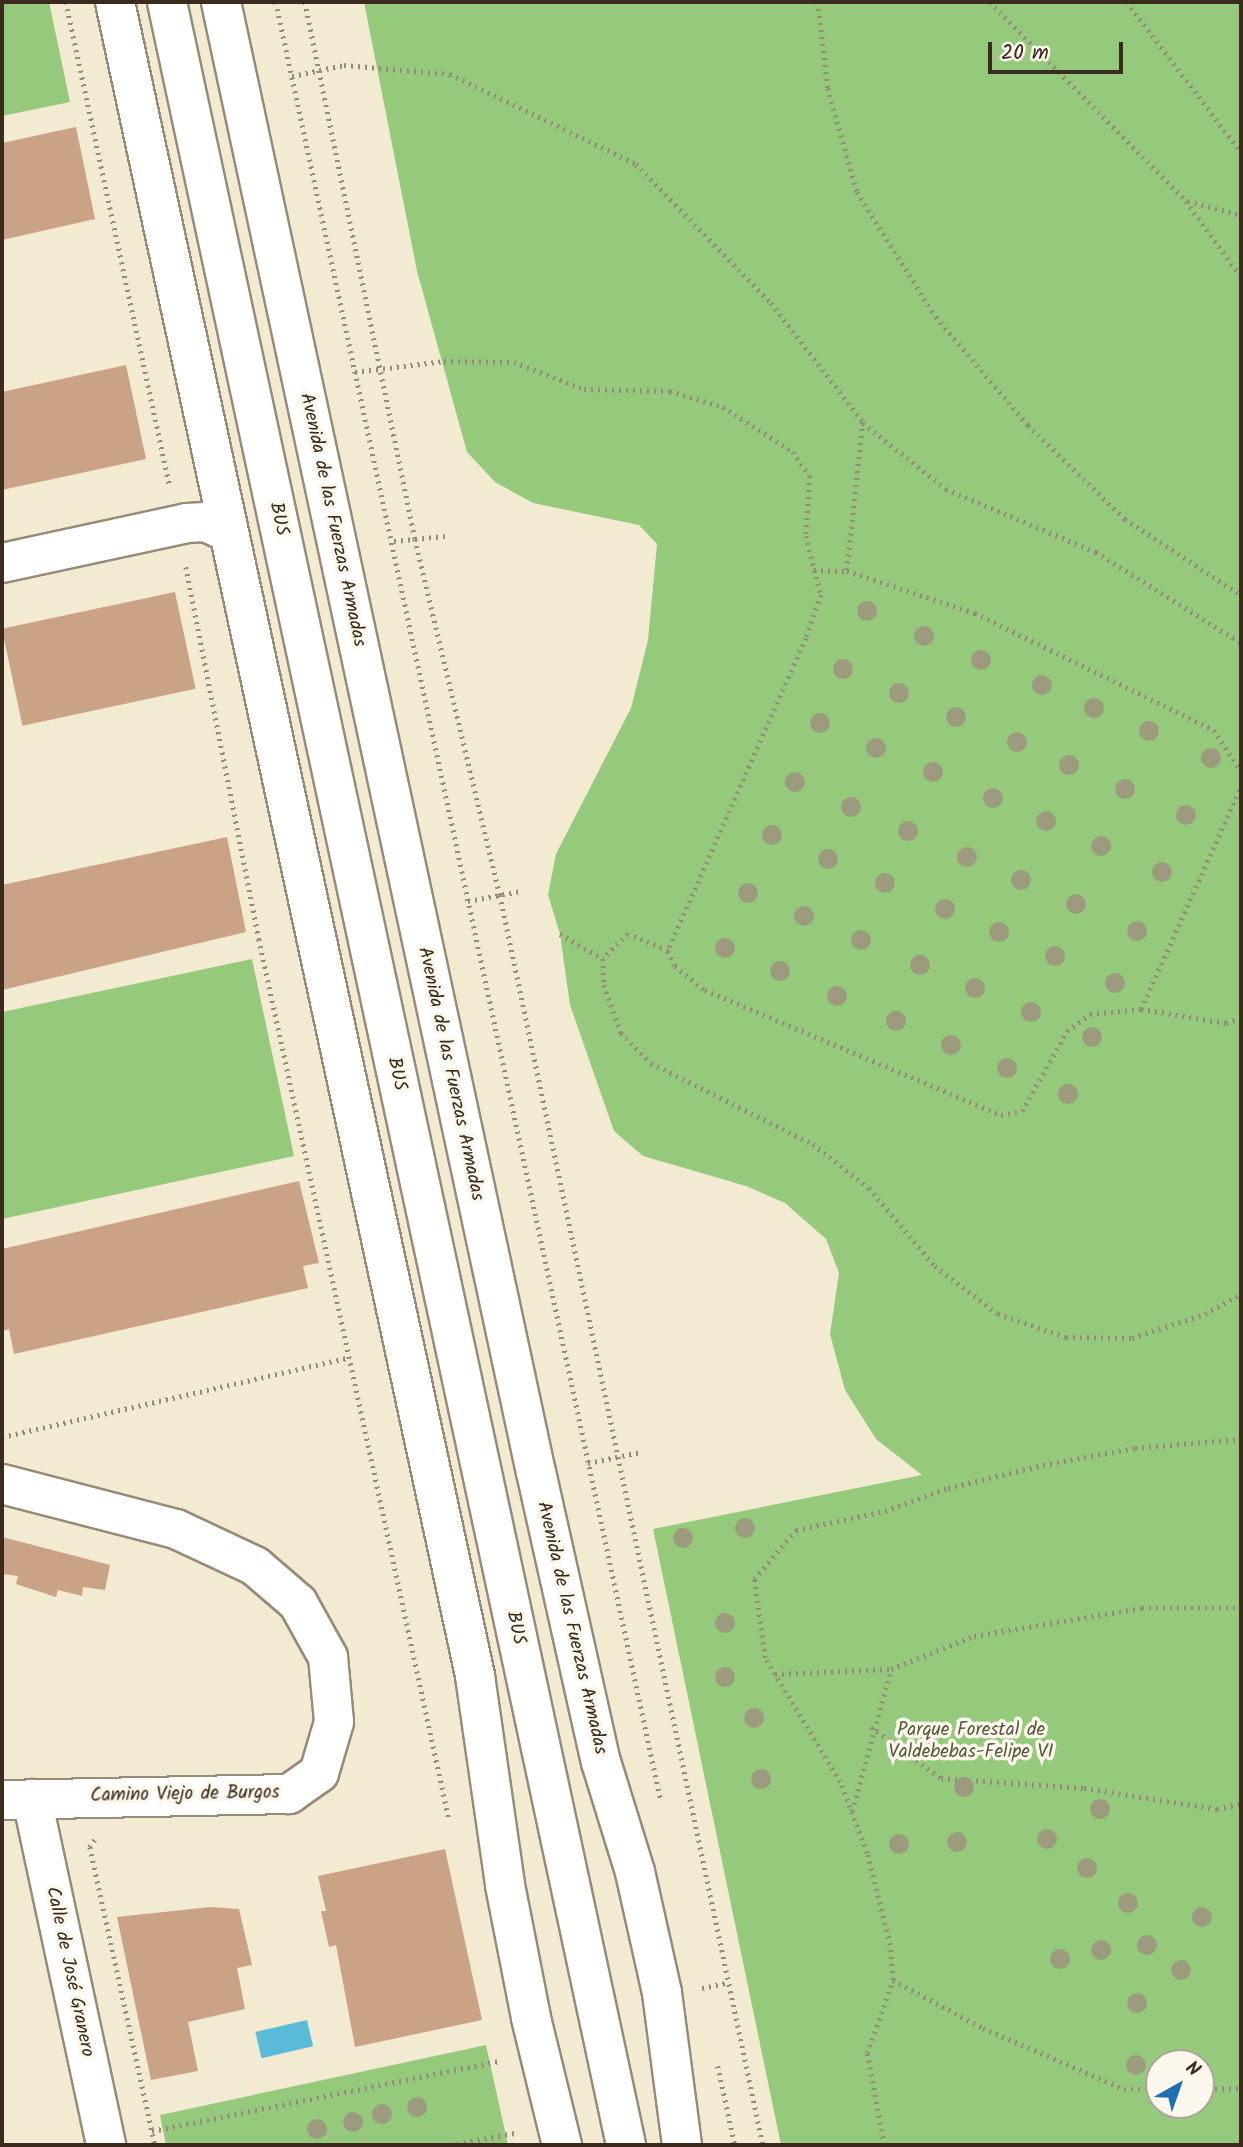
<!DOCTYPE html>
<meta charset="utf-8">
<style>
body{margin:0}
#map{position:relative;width:1243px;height:2147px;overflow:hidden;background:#f2ead1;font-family:Kalam,sans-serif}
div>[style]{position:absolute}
.green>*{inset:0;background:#95ca7c}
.water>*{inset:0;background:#5abbd8;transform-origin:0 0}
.building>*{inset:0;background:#caa285;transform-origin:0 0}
.path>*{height:4.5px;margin-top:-2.25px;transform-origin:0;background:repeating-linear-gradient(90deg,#968a78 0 2px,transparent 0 7px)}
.roads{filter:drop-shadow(2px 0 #968a78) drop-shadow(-2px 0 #968a78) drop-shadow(0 2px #968a78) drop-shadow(0 -2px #968a78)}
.minor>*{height:38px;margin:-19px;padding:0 19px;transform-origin:19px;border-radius:19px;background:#fff}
.trees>*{width:20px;height:20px;margin:-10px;border-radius:50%;background:#9c9b7e}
span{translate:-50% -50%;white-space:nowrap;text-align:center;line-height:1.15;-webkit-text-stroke:7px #fbf7ec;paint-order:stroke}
.street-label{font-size:19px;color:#3b2a1e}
.park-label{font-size:19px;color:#565a3a}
.frame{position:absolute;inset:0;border:4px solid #3b2a1e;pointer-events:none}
.north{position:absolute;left:1145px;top:2049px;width:70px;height:70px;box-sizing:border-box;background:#fbf7ec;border:2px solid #aea59a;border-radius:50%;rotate:40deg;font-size:19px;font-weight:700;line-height:28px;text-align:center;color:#3b2a1e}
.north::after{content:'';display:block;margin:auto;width:24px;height:32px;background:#1f6fb2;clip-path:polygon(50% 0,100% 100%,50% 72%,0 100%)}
.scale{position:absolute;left:988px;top:42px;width:135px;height:32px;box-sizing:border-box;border:4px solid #3b2a1e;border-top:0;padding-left:9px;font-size:21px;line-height:24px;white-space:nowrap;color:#3b2a1e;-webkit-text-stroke:5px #fbf7ec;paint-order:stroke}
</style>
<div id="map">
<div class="green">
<i style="clip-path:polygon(2px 2px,49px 2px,70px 102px,2px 116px)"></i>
<i style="clip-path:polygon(evenodd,364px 2px,1241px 2px,1241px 2145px,781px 2145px,653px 1529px,922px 1475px,876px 1439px,845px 1390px,830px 1334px,839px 1273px,826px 1239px,785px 1203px,746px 1186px,643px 1156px,614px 1131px,570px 1005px,560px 934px,548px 895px,556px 854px,631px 708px,648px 640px,657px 544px,639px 525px,533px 503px,495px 482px,467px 452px,417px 271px,364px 2px,1201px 2063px,1201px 2105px,1159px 2105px,1159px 2063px,1201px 2063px)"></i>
<i style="clip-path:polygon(252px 959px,294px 1156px,2px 1219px,2px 1012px)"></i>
<i style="clip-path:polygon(486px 2045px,508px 2145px,166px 2145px,160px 2115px)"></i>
</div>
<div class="water">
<i style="left:307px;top:2020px;width:27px;height:53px;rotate:77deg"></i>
</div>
<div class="building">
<i style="clip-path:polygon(76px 127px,95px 219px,2px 240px,2px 143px)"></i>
<i style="clip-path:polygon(126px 365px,146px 459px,2px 490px,2px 392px)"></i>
<i style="left:175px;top:592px;width:99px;height:177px;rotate:78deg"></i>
<i style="clip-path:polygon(227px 837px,246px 932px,2px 990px,2px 885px)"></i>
<i style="clip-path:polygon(299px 1181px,319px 1263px,303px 1266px,308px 1288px,14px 1354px,9px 1329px,2px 1331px,2px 1249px)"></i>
<i style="clip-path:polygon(2px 1537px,110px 1565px,105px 1590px,83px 1587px,82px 1596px,58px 1590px,56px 1597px,16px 1584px,18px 1576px,2px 1574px)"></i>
<i style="clip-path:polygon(445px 1849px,482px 2020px,355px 2047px,336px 1945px,329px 1947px,321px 1911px,326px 1911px,318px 1876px)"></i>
<i style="clip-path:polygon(210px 1907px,239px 1909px,252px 1965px,237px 1968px,245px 2009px,188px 2022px,198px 2071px,151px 2080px,117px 1917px)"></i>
</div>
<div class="path">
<i style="left:66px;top:2px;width:493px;rotate:77.9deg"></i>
<i style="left:276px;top:2px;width:1840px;rotate:77.92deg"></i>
<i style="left:305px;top:2px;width:548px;rotate:78.42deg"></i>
<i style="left:415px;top:539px;width:366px;rotate:76.6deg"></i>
<i style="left:500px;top:895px;width:1277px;rotate:78.12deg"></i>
<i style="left:818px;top:2px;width:87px;rotate:83.4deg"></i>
<i style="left:828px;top:88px;width:108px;rotate:74.4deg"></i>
<i style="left:857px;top:192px;width:148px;rotate:57.7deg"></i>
<i style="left:936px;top:317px;width:142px;rotate:49.6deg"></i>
<i style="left:1028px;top:425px;width:135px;rotate:44.1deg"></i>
<i style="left:1125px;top:519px;width:139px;rotate:33.2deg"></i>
<i style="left:990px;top:2px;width:279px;rotate:45.4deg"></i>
<i style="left:1186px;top:201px;width:94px;rotate:54.1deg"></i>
<i style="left:1127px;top:2px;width:188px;rotate:52.8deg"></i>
<i style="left:292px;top:76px;width:53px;rotate:-11.9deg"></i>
<i style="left:344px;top:65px;width:106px;rotate:4.9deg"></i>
<i style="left:450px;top:74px;width:207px;rotate:25.8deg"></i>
<i style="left:636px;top:164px;width:194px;rotate:45.8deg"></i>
<i style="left:771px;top:303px;width:150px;rotate:52.3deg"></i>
<i style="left:863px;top:422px;width:150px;rotate:96.1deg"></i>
<i style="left:1188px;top:201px;width:55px;rotate:14.8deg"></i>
<i style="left:355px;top:372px;width:90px;rotate:-7deg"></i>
<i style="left:444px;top:361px;width:70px;rotate:0.8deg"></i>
<i style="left:514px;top:362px;width:75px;rotate:21.1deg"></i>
<i style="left:584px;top:389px;width:86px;rotate:1.3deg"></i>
<i style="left:670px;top:391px;width:55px;rotate:16.8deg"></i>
<i style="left:723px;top:407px;width:83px;rotate:32.7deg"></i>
<i style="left:793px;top:452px;width:29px;rotate:55deg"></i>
<i style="left:810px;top:476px;width:60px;rotate:93.8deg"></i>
<i style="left:806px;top:536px;width:61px;rotate:75.7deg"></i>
<i style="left:821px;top:595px;width:46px;rotate:109.2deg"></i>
<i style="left:806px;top:638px;width:342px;rotate:113.8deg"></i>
<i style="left:668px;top:951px;width:17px;rotate:65deg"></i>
<i style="left:675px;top:966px;width:38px;rotate:39deg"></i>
<i style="left:705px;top:990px;width:321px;rotate:22.9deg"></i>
<i style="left:1001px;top:1115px;width:21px;rotate:-11deg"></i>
<i style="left:1022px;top:1111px;width:92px;rotate:-60.6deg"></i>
<i style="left:1067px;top:1031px;width:29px;rotate:-36deg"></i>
<i style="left:1090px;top:1014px;width:51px;rotate:-5.6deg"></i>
<i style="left:1141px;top:1009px;width:86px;rotate:9.4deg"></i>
<i style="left:1226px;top:1023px;width:16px;rotate:-18deg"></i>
<i style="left:863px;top:423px;width:106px;rotate:38.5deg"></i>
<i style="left:946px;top:489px;width:163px;rotate:22.8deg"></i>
<i style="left:1096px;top:552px;width:171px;rotate:32.1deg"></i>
<i style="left:394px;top:541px;width:51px;rotate:-5.6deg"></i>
<i style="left:186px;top:567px;width:379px;rotate:78.9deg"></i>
<i style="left:259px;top:939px;width:900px;rotate:77.82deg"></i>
<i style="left:814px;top:570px;width:33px;rotate:2deg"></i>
<i style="left:847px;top:571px;width:135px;rotate:18.2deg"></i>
<i style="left:975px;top:613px;width:266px;rotate:26.1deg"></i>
<i style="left:1214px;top:730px;width:49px;rotate:56.6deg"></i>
<i style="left:468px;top:901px;width:54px;rotate:-10.7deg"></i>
<i style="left:560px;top:934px;width:50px;rotate:30.2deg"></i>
<i style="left:668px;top:951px;width:43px;rotate:-157deg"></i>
<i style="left:628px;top:934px;width:35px;rotate:135deg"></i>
<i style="left:603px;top:959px;width:26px;rotate:88deg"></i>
<i style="left:604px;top:985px;width:51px;rotate:70.5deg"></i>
<i style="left:621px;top:1033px;width:42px;rotate:45deg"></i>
<i style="left:651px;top:1063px;width:181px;rotate:26.6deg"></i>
<i style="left:813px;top:1144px;width:71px;rotate:38.2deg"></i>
<i style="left:869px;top:1188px;width:102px;rotate:49.8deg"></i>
<i style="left:935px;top:1266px;width:79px;rotate:37.3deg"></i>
<i style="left:998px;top:1314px;width:72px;rotate:18.7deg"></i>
<i style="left:1066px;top:1337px;width:66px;rotate:0.9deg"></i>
<i style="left:1132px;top:1338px;width:77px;rotate:-18.2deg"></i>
<i style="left:1205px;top:1314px;width:41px;rotate:-29.1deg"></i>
<i style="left:1141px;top:1009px;width:244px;rotate:-65.8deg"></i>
<i style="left:2px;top:1437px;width:357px;rotate:-12.9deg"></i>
<i style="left:588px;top:1463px;width:54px;rotate:-11.7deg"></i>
<i style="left:775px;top:1674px;width:116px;rotate:-2.5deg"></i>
<i style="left:871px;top:1727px;width:87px;rotate:36.1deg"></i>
<i style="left:941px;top:1778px;width:143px;rotate:4deg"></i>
<i style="left:1084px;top:1788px;width:135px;rotate:9deg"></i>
<i style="left:1217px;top:1809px;width:25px;rotate:-12deg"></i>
<i style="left:852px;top:1811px;width:147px;rotate:-74.6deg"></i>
<i style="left:891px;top:1669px;width:89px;rotate:-21.7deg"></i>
<i style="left:974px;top:1636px;width:170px;rotate:-9.5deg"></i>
<i style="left:1142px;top:1608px;width:99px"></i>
<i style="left:95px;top:1840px;width:9px;rotate:126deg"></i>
<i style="left:90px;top:1847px;width:305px;rotate:77.7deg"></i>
<i style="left:893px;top:1980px;width:102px;rotate:28.1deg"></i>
<i style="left:983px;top:2028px;width:154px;rotate:23.4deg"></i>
<i style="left:1124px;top:2089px;width:35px"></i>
<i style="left:702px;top:1988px;width:25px;rotate:-12deg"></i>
<i style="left:718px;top:2066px;width:81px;rotate:77.9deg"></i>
<i style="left:1201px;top:2089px;width:40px;rotate:-1.4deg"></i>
<i style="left:152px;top:2131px;width:354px;rotate:-11.4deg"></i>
<i style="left:450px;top:2145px;width:66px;rotate:-10.5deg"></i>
<i style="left:884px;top:2145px;width:94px;rotate:-100.5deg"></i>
<i style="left:867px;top:2053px;width:77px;rotate:-70.4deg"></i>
<i style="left:893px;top:1980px;width:35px;rotate:-95deg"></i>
<i style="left:890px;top:1945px;width:95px;rotate:-104deg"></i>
<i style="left:867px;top:1853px;width:76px;rotate:-110.8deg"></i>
<i style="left:840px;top:1782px;width:145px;rotate:-121.2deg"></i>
<i style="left:765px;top:1658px;width:80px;rotate:-97.9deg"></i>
<i style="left:754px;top:1579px;width:65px;rotate:-49.4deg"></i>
<i style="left:796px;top:1530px;width:91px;rotate:-12.1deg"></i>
<i style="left:885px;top:1511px;width:67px;rotate:-20.1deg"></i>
<i style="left:948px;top:1488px;width:98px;rotate:-13.6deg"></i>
<i style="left:1043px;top:1465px;width:94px;rotate:-10.5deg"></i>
<i style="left:1135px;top:1448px;width:106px;rotate:-4.9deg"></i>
</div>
<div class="roads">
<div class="minor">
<i style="left:115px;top:2px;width:1712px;rotate:77.86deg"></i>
<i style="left:475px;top:1676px;width:211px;rotate:81.8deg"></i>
<i style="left:505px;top:1885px;width:136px;rotate:78.9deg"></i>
<i style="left:531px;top:2018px;width:131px;rotate:76.3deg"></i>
<i style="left:167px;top:2px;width:2192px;rotate:77.91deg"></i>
<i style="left:221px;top:2px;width:1503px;rotate:77.91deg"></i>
<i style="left:536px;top:1472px;width:297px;rotate:77.4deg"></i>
<i style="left:601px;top:1762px;width:115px;rotate:72.8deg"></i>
<i style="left:635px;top:1872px;width:124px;rotate:77.4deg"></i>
<i style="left:662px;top:1993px;width:153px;rotate:82.5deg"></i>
<i style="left:2px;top:563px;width:189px;rotate:-12.2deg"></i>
<i style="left:187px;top:523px;width:19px;rotate:-3deg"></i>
<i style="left:206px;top:522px;width:23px;rotate:25deg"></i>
<i style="left:2px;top:1484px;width:180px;rotate:14.5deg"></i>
<i style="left:176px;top:1529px;width:87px;rotate:25.1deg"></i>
<i style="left:255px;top:1566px;width:57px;rotate:40.7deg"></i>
<i style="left:298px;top:1603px;width:62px;rotate:60.9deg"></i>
<i style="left:328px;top:1657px;width:65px;rotate:84.7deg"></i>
<i style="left:334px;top:1722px;width:53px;rotate:106.4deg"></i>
<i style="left:319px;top:1773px;width:37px;rotate:145deg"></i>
<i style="left:289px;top:1794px;width:287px;rotate:178.8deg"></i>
<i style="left:32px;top:1799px;width:354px;rotate:77.9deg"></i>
</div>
</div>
<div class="trees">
<i style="left:867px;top:611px"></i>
<i style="left:924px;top:636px"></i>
<i style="left:981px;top:660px"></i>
<i style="left:843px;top:669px"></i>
<i style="left:1042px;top:685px"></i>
<i style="left:899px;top:693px"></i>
<i style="left:1094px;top:708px"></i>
<i style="left:956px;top:717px"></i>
<i style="left:820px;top:723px"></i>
<i style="left:1149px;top:731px"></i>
<i style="left:1017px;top:742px"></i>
<i style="left:876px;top:748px"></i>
<i style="left:1211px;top:758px"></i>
<i style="left:1069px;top:765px"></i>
<i style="left:933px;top:772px"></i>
<i style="left:795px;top:782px"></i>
<i style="left:1125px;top:789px"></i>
<i style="left:993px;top:798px"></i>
<i style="left:851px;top:807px"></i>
<i style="left:1186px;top:815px"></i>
<i style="left:1046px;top:821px"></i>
<i style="left:908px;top:831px"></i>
<i style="left:772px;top:835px"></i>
<i style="left:1101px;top:846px"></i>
<i style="left:967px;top:857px"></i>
<i style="left:828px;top:859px"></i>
<i style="left:1162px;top:872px"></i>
<i style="left:1021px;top:880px"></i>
<i style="left:885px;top:883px"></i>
<i style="left:748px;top:893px"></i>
<i style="left:1076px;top:904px"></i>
<i style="left:945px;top:909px"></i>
<i style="left:804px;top:916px"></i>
<i style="left:1137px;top:931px"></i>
<i style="left:999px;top:932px"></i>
<i style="left:861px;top:940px"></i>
<i style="left:725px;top:948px"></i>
<i style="left:1055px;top:956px"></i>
<i style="left:920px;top:965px"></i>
<i style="left:780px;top:971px"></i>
<i style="left:1115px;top:983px"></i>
<i style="left:975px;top:988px"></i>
<i style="left:837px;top:996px"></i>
<i style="left:1031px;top:1012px"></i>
<i style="left:896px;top:1021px"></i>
<i style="left:1092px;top:1037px"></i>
<i style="left:951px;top:1045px"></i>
<i style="left:1007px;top:1068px"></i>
<i style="left:1068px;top:1094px"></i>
<i style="left:745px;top:1528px"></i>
<i style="left:683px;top:1538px"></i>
<i style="left:725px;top:1623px"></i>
<i style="left:725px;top:1677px"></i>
<i style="left:754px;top:1718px"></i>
<i style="left:761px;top:1779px"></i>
<i style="left:964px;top:1787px"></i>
<i style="left:1100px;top:1809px"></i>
<i style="left:1047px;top:1839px"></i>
<i style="left:957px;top:1842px"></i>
<i style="left:899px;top:1844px"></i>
<i style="left:1087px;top:1868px"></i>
<i style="left:1128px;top:1903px"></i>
<i style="left:1202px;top:1917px"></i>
<i style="left:1147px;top:1945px"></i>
<i style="left:1101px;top:1950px"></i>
<i style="left:1060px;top:1959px"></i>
<i style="left:1181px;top:1970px"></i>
<i style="left:1137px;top:2003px"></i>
<i style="left:1136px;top:2065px"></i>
<i style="left:417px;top:2107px"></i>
<i style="left:382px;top:2114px"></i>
<i style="left:353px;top:2122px"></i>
<i style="left:317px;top:2129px"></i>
</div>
<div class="street-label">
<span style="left:278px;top:519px;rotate:78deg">BUS</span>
<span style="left:332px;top:520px;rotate:78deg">Avenida de las Fuerzas Armadas</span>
<span style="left:396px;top:1074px;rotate:78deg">BUS</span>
<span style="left:450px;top:1074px;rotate:78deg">Avenida de las Fuerzas Armadas</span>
<span style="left:515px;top:1628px;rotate:78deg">BUS</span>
<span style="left:571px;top:1628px;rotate:77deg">Avenida de las Fuerzas Armadas</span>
<span style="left:185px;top:1795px;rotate:-1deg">Camino Viejo de Burgos</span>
<span style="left:69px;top:1972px;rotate:78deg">Calle de José Granero</span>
</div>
<div class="park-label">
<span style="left:971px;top:1742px">Parque Forestal de<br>Valdebebas-Felipe VI</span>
</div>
<div class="frame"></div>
<div class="north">N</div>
<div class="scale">20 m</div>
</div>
